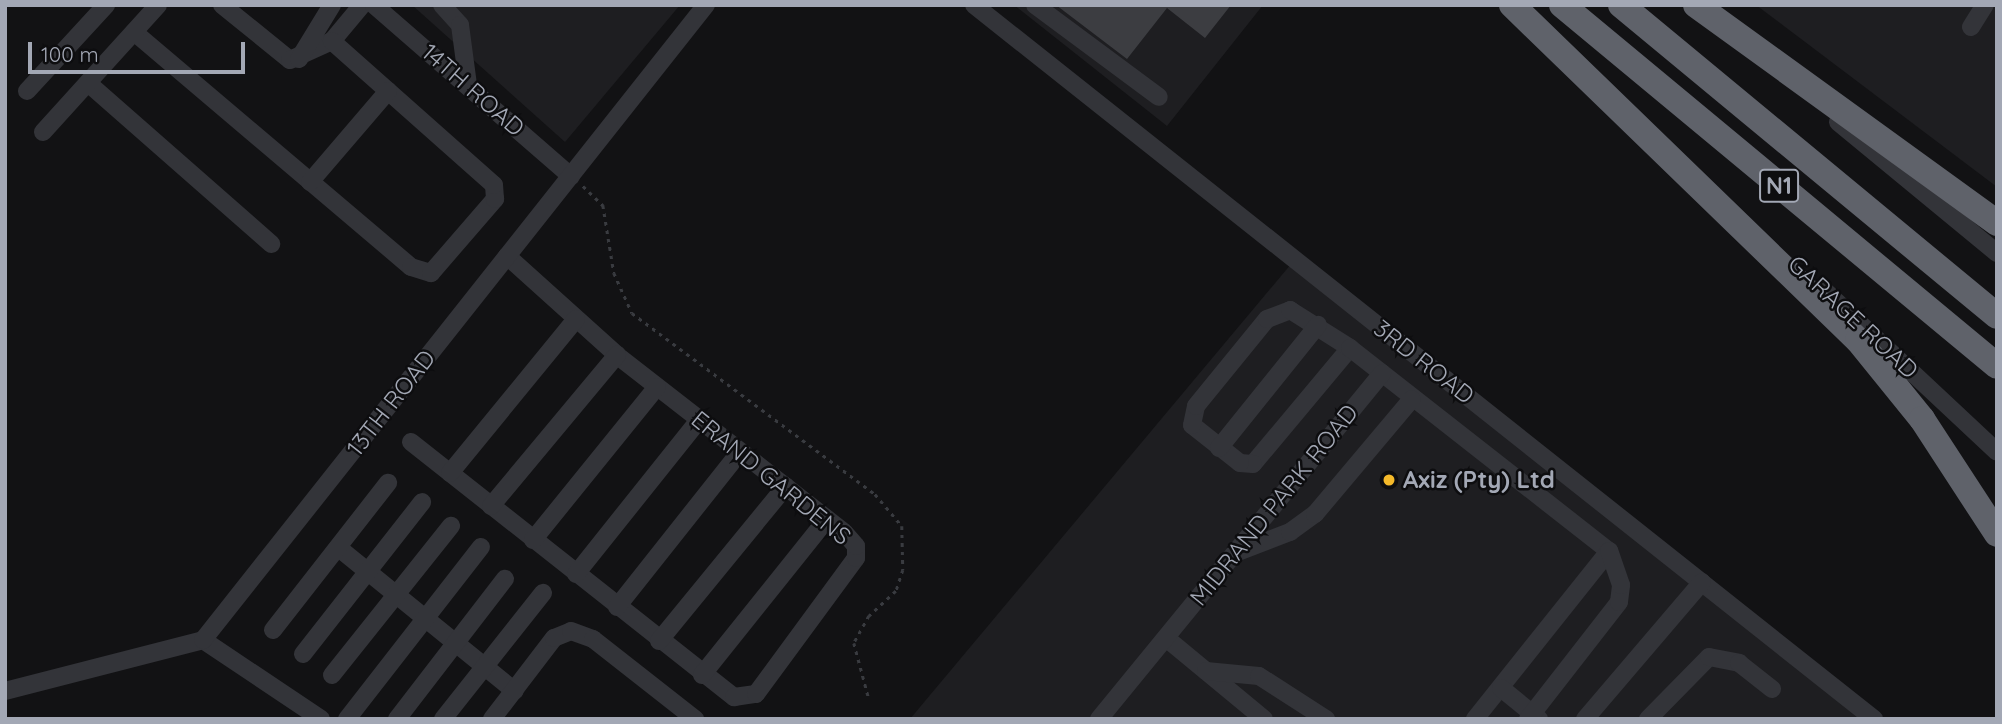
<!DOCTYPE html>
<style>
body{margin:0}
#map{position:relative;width:2002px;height:724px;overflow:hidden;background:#121214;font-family:Quicksand,sans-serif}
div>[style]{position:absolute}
.built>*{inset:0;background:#1e1e21}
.building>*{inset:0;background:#3c3d41}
.path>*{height:2.5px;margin-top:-1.25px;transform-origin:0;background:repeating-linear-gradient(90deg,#393b40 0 3.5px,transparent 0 8.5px)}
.minor>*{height:18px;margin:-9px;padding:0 9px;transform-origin:9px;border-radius:9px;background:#333439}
.highway>*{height:26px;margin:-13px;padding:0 13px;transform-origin:13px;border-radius:13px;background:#5f626a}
.dots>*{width:19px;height:19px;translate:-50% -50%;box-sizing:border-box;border:4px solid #0d0d0f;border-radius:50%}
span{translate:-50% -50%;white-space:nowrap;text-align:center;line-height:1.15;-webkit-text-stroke:5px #0d0d0f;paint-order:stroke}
.shield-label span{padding:2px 5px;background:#0d0d0f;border:2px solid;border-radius:5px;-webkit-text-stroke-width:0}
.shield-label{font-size:23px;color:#a3a8b5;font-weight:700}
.street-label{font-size:24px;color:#a3a8b5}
.poi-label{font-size:24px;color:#a3a8b5;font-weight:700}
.left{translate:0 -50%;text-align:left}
.frame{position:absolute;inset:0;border:7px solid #a3a8b5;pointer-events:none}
.scale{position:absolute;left:28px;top:42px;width:217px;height:32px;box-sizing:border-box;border:4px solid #a3a8b5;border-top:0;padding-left:9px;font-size:21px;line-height:24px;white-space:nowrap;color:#a3a8b5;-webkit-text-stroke:5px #0d0d0f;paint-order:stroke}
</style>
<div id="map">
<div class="built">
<i style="clip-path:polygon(412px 5px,680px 5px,565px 142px)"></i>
<i style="clip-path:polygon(1014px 5px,1263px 5px,1167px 126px)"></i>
<i style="clip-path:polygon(1756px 5px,1997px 5px,1997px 187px)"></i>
<i style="clip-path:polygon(1297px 257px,1880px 719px,910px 719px)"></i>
</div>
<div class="building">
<i style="clip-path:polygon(1056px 5px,1231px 5px,1205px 38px,1167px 8px,1127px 59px)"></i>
</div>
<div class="path">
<i style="left:583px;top:186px;width:28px;rotate:44deg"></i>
<i style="left:603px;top:205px;width:69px;rotate:80.8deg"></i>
<i style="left:614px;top:273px;width:44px;rotate:65.8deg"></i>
<i style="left:632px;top:313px;width:303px;rotate:36.7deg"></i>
<i style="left:875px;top:494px;width:42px;rotate:49.8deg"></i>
<i style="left:902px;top:526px;width:44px;rotate:88.7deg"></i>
<i style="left:903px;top:570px;width:22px;rotate:108deg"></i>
<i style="left:896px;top:591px;width:37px;rotate:137deg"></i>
<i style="left:869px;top:616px;width:31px;rotate:119deg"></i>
<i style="left:854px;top:643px;width:58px;rotate:75deg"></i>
</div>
<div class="minor">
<i style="left:222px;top:5px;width:87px;rotate:39deg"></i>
<i style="left:290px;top:60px;width:46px;rotate:-24.3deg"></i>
<i style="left:332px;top:41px;width:47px;rotate:-50.2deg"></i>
<i style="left:374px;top:5px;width:261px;rotate:41deg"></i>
<i style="left:442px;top:5px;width:27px;rotate:48deg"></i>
<i style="left:460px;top:25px;width:61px;rotate:82.4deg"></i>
<i style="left:974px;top:5px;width:1149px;rotate:38.43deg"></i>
<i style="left:1035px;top:5px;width:154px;rotate:36.6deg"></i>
<i style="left:1971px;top:27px;width:26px;rotate:-58deg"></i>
<i style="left:134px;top:32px;width:363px;rotate:40.3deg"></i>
<i style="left:411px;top:267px;width:21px;rotate:17deg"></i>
<i style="left:431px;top:273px;width:98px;rotate:-49.1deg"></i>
<i style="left:495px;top:199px;width:14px;rotate:-94deg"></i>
<i style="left:494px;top:185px;width:217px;rotate:-138.4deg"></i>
<i style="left:299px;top:59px;width:63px;rotate:-58.6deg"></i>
<i style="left:88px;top:83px;width:244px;rotate:41.3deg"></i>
<i style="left:27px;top:91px;width:117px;rotate:-47.4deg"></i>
<i style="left:1838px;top:122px;width:206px;rotate:39.5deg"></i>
<i style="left:43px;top:132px;width:171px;rotate:-47.8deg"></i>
<i style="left:310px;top:182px;width:120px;rotate:-49.4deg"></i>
<i style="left:1823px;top:289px;width:238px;rotate:43.1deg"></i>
<i style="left:1350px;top:348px;width:151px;rotate:129.9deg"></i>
<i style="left:1253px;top:464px;width:13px;rotate:-176deg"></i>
<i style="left:1240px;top:463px;width:61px;rotate:-141.6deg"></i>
<i style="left:1192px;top:425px;width:19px;rotate:-78deg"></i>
<i style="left:1196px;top:406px;width:112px;rotate:-50.8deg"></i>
<i style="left:1267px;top:319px;width:25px;rotate:-21deg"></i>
<i style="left:1290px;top:310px;width:71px;rotate:32.3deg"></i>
<i style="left:1350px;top:348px;width:329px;rotate:38.1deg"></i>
<i style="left:1609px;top:551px;width:215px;rotate:128.6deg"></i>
<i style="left:411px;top:442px;width:412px;rotate:38.3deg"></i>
<i style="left:734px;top:697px;width:22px;rotate:-8deg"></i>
<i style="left:756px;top:694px;width:169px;rotate:-53.7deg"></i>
<i style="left:856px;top:558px;width:12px;rotate:-90deg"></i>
<i style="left:856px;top:546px;width:18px;rotate:-131deg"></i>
<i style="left:844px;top:532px;width:288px;rotate:-142.1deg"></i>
<i style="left:617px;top:355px;width:148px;rotate:-138deg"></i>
<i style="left:1219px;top:448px;width:158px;rotate:-51.2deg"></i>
<i style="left:450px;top:473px;width:199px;rotate:-50.7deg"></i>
<i style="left:491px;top:506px;width:197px;rotate:-50.2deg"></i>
<i style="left:533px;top:540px;width:197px;rotate:-51deg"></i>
<i style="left:340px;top:549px;width:225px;rotate:39.1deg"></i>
<i style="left:1235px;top:553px;width:59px;rotate:-20.9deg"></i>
<i style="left:1290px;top:532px;width:31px;rotate:-36deg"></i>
<i style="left:1315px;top:514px;width:150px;rotate:-49.9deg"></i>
<i style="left:576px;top:574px;width:197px;rotate:-51.4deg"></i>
<i style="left:617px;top:607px;width:198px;rotate:-51.6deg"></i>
<i style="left:273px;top:630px;width:187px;rotate:-52deg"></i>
<i style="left:1166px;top:638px;width:127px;rotate:39.6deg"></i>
<i style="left:203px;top:640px;width:142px;rotate:33.8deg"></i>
<i style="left:659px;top:641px;width:200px;rotate:-50.7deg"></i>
<i style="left:303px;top:654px;width:193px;rotate:-51.9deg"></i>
<i style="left:1206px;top:671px;width:53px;rotate:5.4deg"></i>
<i style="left:1259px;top:676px;width:80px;rotate:32.7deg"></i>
<i style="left:332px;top:675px;width:191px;rotate:-51.4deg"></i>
<i style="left:702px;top:675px;width:200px;rotate:-51.3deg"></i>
<i style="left:1501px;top:688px;width:49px;rotate:39.2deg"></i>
<i style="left:5px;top:691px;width:204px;rotate:-14.4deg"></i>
<i style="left:203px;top:640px;width:810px;rotate:-51.62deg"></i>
<i style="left:347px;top:719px;width:218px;rotate:-52.1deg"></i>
<i style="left:397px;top:719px;width:177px;rotate:-52.4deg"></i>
<i style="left:443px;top:719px;width:161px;rotate:-51.6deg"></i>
<i style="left:492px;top:719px;width:102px;rotate:-52.6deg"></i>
<i style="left:554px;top:638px;width:18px;rotate:-22deg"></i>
<i style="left:571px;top:631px;width:23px;rotate:20deg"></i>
<i style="left:593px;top:639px;width:130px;rotate:38.1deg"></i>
<i style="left:1099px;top:719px;width:447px;rotate:-50.7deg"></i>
<i style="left:1528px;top:719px;width:148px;rotate:-52.1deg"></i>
<i style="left:1619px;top:602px;width:17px;rotate:-83deg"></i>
<i style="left:1621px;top:585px;width:36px;rotate:-109deg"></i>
<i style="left:1585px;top:719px;width:180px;rotate:-49.5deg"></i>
<i style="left:1648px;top:719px;width:87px;rotate:-45.5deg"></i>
<i style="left:1709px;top:657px;width:31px;rotate:11deg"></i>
<i style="left:1739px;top:663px;width:42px;rotate:38.2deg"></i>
</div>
<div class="highway">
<i style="left:1512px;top:5px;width:482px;rotate:44.1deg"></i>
<i style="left:1858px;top:340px;width:102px;rotate:51deg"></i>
<i style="left:1922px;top:419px;width:137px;rotate:56.9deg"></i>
<i style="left:1562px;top:5px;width:565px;rotate:39.69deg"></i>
<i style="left:1621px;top:5px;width:488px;rotate:39.6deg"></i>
<i style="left:1696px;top:5px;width:372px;rotate:35.9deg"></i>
</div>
<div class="dots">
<i style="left:1389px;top:480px;background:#f4b92a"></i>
</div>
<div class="shield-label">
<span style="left:1779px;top:186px">N1</span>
</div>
<div class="street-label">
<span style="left:473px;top:90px;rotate:41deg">14TH ROAD</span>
<span style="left:1853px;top:317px;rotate:43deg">GARAGE ROAD</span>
<span style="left:1424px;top:362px;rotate:38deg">3RD ROAD</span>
<span style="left:391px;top:403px;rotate:-52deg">13TH ROAD</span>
<span style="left:771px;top:478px;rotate:39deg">ERAND GARDENS</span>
<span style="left:1274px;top:505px;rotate:-51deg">MIDRAND PARK ROAD</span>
</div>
<div class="poi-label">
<span class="left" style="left:1403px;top:480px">Axiz (Pty) Ltd</span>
</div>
<div class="frame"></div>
<div class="scale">100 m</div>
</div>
